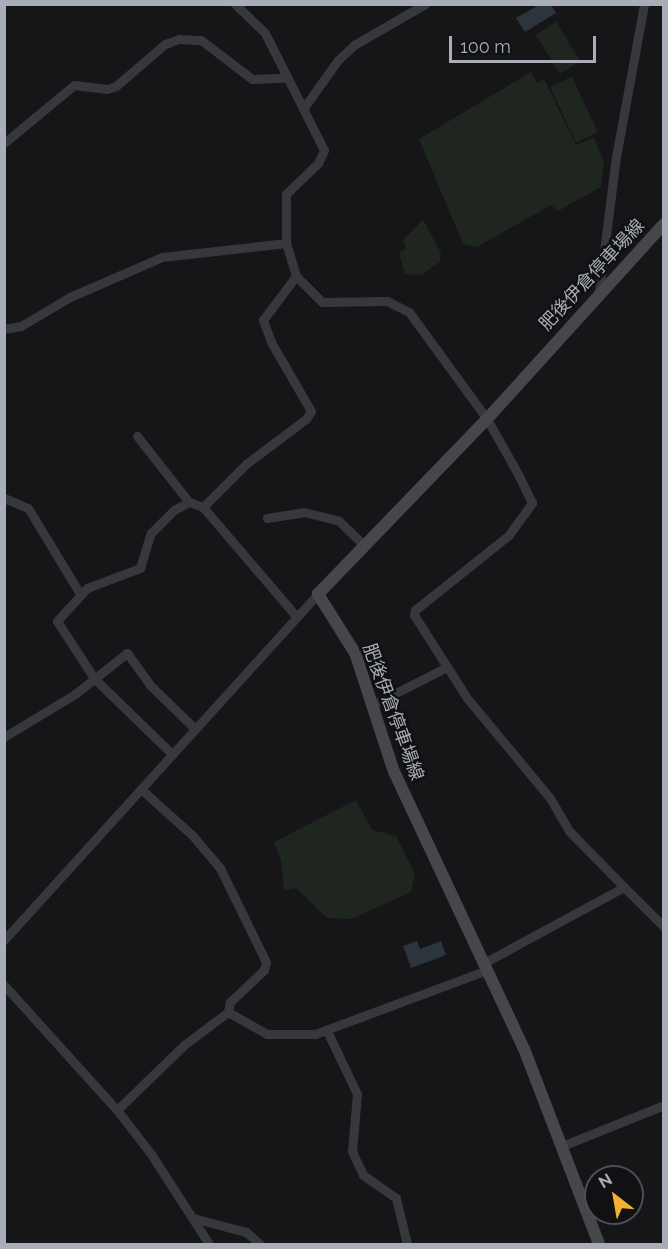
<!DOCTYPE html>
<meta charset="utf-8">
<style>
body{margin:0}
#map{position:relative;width:668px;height:1249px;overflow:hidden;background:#161618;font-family:Raleway,"Noto Sans JP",sans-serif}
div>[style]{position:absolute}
.green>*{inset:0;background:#1e261f;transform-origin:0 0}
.water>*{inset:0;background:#2c353c}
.minor>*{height:9px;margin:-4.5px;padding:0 4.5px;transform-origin:4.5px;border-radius:4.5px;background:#37383d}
.secondary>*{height:12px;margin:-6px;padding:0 6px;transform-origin:6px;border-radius:6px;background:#45474d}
span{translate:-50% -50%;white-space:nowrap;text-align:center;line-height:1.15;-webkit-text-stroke:5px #111113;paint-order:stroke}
.street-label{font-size:18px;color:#a8adb8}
.frame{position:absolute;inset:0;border:6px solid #a8adb8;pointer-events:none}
.north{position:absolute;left:584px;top:1165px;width:60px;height:60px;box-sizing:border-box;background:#111113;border:2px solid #4d4f55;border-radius:50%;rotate:329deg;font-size:16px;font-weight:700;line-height:24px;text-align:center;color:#a8adb8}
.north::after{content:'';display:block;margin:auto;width:21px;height:27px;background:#f2b134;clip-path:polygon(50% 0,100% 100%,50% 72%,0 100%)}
.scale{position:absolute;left:449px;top:36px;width:147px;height:27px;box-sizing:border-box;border:3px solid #a8adb8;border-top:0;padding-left:8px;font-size:18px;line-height:21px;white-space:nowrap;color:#a8adb8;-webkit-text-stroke:4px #111113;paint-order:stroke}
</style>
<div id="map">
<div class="green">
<i style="left:556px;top:22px;width:46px;height:24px;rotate:58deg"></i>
<i style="clip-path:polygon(531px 72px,537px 83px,544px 79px,576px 145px,594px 138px,604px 162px,601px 187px,558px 211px,551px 205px,477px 247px,463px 244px,419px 139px)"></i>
<i style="left:572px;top:77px;width:61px;height:24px;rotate:65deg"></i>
<i style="clip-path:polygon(423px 220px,441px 253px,440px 262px,421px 275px,405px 274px,399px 253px,406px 248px,403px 240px)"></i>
<i style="clip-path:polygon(356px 800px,372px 830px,396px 836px,415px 874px,411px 892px,351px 919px,327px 918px,296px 888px,284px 890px,281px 860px,274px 842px)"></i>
</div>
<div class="water">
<i style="clip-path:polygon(539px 5px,551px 5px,556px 13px,525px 32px,516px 18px)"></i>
<i style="clip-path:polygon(417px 941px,420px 949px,441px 941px,446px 955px,411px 968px,403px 946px)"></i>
</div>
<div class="minor">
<i style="left:303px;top:109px;width:60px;rotate:-54.5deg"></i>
<i style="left:338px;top:60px;width:22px;rotate:-43deg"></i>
<i style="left:354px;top:45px;width:82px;rotate:-30deg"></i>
<i style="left:4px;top:143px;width:91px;rotate:-39.6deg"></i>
<i style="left:74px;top:85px;width:33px;rotate:7deg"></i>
<i style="left:107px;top:89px;width:9px;rotate:-18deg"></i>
<i style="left:116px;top:86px;width:65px;rotate:-40.6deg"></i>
<i style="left:165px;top:44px;width:15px;rotate:-20deg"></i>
<i style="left:179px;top:39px;width:22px;rotate:3deg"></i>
<i style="left:201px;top:40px;width:64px;rotate:37.4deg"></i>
<i style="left:252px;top:79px;width:33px;rotate:-2deg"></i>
<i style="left:286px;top:243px;width:34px;rotate:73deg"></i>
<i style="left:296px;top:276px;width:37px;rotate:45deg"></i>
<i style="left:322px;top:302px;width:65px;rotate:-0.9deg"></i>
<i style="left:387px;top:301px;width:25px;rotate:27deg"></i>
<i style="left:409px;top:312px;width:132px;rotate:53.9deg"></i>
<i style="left:487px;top:419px;width:63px;rotate:60.6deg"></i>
<i style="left:518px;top:474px;width:32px;rotate:64deg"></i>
<i style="left:532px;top:503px;width:39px;rotate:126deg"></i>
<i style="left:509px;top:535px;width:120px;rotate:141.4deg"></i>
<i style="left:415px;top:610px;width:5px;rotate:101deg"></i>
<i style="left:414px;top:615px;width:98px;rotate:57.4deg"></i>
<i style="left:467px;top:698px;width:130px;rotate:50.3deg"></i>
<i style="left:550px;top:798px;width:39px;rotate:60deg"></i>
<i style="left:570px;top:832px;width:77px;rotate:45.5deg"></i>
<i style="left:599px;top:291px;width:135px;rotate:-82.8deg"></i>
<i style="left:616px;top:157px;width:156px;rotate:-79.6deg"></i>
<i style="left:4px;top:329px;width:17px;rotate:-10deg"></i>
<i style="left:21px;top:326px;width:57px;rotate:-30.6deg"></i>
<i style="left:70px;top:297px;width:100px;rotate:-23.5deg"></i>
<i style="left:162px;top:257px;width:125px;rotate:-6.4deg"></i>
<i style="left:286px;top:243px;width:49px;rotate:-90deg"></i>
<i style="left:286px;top:194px;width:45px;rotate:-44.1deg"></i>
<i style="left:318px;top:163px;width:14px;rotate:-65deg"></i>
<i style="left:324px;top:150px;width:131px;rotate:-116.8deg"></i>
<i style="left:265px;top:33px;width:42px;rotate:-136deg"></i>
<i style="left:137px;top:436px;width:84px;rotate:51.8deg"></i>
<i style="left:4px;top:498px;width:26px;rotate:23deg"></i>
<i style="left:28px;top:508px;width:100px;rotate:58.8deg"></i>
<i style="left:267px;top:518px;width:37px;rotate:-9deg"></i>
<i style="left:304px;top:512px;width:36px;rotate:14deg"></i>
<i style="left:339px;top:521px;width:33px;rotate:44deg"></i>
<i style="left:296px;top:616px;width:143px;rotate:-130.5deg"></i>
<i style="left:203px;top:507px;width:61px;rotate:-45deg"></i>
<i style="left:246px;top:464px;width:75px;rotate:-36.9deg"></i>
<i style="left:306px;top:419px;width:9px;rotate:-58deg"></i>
<i style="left:311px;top:411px;width:78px;rotate:-120.2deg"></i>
<i style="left:272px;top:344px;width:26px;rotate:-111deg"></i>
<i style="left:263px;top:320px;width:55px;rotate:-53.1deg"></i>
<i style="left:372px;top:705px;width:84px;rotate:-26.9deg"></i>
<i style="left:4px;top:737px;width:83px;rotate:-31.2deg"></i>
<i style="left:75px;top:694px;width:66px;rotate:-38.3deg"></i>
<i style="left:127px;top:653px;width:39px;rotate:54deg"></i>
<i style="left:150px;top:685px;width:62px;rotate:44.3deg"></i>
<i style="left:171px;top:753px;width:107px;rotate:-135.8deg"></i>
<i style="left:94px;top:678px;width:68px;rotate:-123deg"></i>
<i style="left:57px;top:621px;width:45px;rotate:-47.7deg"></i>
<i style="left:87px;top:588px;width:57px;rotate:-20.7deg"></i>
<i style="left:140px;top:568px;width:37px;rotate:-73deg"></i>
<i style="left:151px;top:533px;width:33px;rotate:-45deg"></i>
<i style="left:174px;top:510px;width:17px;rotate:-28deg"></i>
<i style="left:189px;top:502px;width:15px;rotate:20deg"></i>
<i style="left:4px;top:940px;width:467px;rotate:-47.8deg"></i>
<i style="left:484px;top:963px;width:159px;rotate:-28.5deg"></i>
<i style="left:624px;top:887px;width:57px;rotate:45deg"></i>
<i style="left:4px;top:985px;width:169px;rotate:47.9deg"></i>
<i style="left:117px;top:1110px;width:56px;rotate:52.3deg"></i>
<i style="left:151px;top:1154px;width:107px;rotate:57.2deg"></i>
<i style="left:228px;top:1012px;width:45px;rotate:29.4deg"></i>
<i style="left:267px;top:1034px;width:48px"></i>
<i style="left:315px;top:1034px;width:184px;rotate:-20.4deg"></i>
<i style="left:327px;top:1031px;width:70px;rotate:64.5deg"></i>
<i style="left:357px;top:1094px;width:57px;rotate:95deg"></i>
<i style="left:352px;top:1151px;width:12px;rotate:66deg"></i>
<i style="left:357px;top:1162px;width:14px;rotate:65deg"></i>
<i style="left:363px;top:1175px;width:40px;rotate:34.9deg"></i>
<i style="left:396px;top:1198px;width:47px;rotate:76.6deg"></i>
<i style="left:117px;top:1110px;width:93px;rotate:-44.1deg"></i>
<i style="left:184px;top:1045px;width:55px;rotate:-36.9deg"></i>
<i style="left:228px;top:1012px;width:10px;rotate:-79deg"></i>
<i style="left:230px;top:1002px;width:47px;rotate:-43.3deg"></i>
<i style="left:264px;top:970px;width:8px;rotate:-76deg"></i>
<i style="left:266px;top:962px;width:105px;rotate:-116.1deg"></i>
<i style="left:220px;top:868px;width:43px;rotate:-130.3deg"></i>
<i style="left:192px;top:835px;width:69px;rotate:-138deg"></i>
<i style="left:562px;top:1146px;width:110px;rotate:-21.9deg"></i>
<i style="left:193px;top:1218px;width:55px;rotate:14.8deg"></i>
<i style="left:246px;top:1232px;width:18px;rotate:41deg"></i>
</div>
<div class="secondary">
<i style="left:599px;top:1244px;width:209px;rotate:-111deg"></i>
<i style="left:524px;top:1049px;width:306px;rotate:-115.1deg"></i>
<i style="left:394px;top:772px;width:125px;rotate:-108.1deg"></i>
<i style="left:355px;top:653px;width:70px;rotate:-122.1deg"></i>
<i style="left:318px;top:594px;width:243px;rotate:-46deg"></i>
<i style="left:487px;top:419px;width:263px;rotate:-47.8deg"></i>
</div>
<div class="street-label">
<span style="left:592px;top:275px;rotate:-47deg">肥後伊倉停車場線</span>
<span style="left:393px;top:712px;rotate:70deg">肥後伊倉停車場線</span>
</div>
<div class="frame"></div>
<div class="north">N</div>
<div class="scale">100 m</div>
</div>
